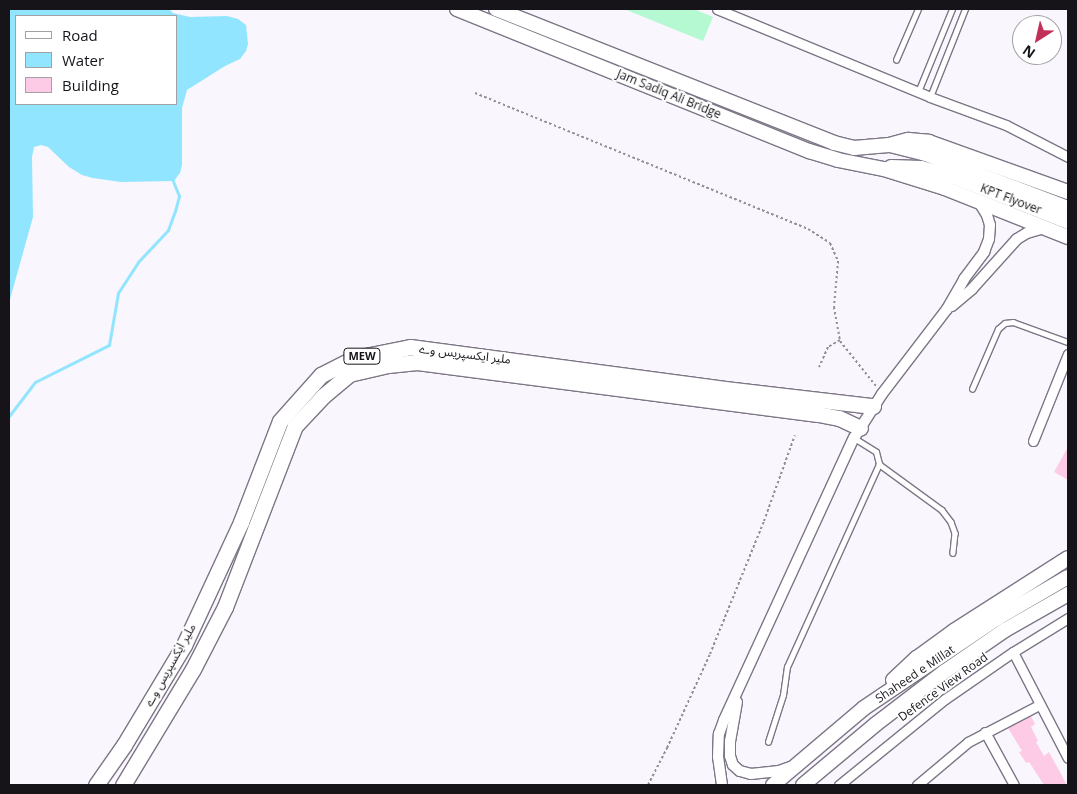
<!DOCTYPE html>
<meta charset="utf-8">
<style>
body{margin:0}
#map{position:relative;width:1077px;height:794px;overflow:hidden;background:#f9f6fd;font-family:"Open Sans","Noto Sans Arabic",sans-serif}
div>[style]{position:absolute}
.green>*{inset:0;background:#b5f9d2}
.water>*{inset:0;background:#91e5fe}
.stream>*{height:3px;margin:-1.5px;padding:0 1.5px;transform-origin:1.5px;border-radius:1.5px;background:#91e5fe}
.building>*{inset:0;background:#fecbe7}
.path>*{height:2px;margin-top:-1px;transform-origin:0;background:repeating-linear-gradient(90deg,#918e94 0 2.5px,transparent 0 5px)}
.roads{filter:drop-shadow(1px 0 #7d7686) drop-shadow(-1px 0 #7d7686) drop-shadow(0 1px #7d7686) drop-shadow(0 -1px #7d7686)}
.service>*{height:4.5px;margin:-2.25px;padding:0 2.25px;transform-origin:2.25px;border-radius:2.25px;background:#fff}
.minor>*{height:9px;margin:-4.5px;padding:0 4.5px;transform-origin:4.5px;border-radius:4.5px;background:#fff}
.tertiary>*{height:10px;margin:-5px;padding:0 5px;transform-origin:5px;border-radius:5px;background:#fff}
.primary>*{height:14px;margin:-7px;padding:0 7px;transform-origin:7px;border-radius:7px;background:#fff}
.motorway>*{height:15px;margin:-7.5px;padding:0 7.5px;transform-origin:7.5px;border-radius:7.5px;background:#fff}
span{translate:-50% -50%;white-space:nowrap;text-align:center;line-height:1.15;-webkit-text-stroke:4px #fff;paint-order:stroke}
.shield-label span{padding:1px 4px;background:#fff;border:1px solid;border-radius:4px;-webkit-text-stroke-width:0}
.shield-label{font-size:11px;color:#161319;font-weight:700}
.street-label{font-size:12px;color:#161319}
.frame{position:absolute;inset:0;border:10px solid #161319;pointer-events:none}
.legend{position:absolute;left:15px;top:15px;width:162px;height:90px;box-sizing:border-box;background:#fff;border:1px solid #a2a1a3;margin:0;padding:6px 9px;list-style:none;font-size:15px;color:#161319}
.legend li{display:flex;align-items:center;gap:10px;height:25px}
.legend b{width:25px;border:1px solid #a2a1a3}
.north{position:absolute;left:1012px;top:15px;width:50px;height:50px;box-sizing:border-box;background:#fff;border:1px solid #a2a1a3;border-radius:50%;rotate:215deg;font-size:14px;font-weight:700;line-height:20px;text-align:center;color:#161319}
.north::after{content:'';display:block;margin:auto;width:18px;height:22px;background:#c03158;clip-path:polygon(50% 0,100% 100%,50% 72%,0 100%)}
</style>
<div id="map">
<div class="green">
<i style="clip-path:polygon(624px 9px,694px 9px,713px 17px,703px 41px)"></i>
</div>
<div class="water">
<i style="clip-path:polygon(evenodd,9px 9px,169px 9px,173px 13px,190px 17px,227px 16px,238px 19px,246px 25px,248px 44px,246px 51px,240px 59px,225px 66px,187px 90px,182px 108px,182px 165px,180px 173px,174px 181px,121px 182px,93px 178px,82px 175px,69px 167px,48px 147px,41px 145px,34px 147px,32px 157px,33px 217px,9px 303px,9px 9px,16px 16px,176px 16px,176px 104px,16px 104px,16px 16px)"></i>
</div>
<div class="stream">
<i style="left:9px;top:416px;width:43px;rotate:-52.6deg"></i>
<i style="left:35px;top:382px;width:83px;rotate:-26.6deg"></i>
<i style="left:109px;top:345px;width:53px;rotate:-80.2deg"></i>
<i style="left:118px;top:293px;width:37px;rotate:-57deg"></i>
<i style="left:138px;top:262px;width:44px;rotate:-46.8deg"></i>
<i style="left:168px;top:230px;width:20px;rotate:-70deg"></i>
<i style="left:175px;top:211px;width:16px;rotate:-75deg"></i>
<i style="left:179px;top:196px;width:18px;rotate:-112deg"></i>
</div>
<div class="building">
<i style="clip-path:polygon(1068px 447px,1068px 480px,1054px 472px)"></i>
<i style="clip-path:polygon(1031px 716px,1035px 724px,1031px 727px,1038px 741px,1036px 742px,1044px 756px,1049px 752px,1067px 785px,1044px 785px,1029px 762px,1026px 763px,1019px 752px,1022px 751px,1008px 728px)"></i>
</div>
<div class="path">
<i style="left:475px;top:93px;width:360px;rotate:22.2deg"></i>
<i style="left:808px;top:229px;width:26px;rotate:32deg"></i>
<i style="left:830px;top:243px;width:20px;rotate:66deg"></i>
<i style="left:838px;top:261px;width:46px;rotate:95deg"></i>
<i style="left:834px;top:307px;width:34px;rotate:80deg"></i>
<i style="left:840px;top:340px;width:14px;rotate:150deg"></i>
<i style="left:828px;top:347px;width:22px;rotate:114deg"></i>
<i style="left:840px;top:341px;width:58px;rotate:51.3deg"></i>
<i style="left:648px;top:785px;width:42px;rotate:-62.8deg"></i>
<i style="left:667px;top:748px;width:103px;rotate:-65.4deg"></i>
<i style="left:710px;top:654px;width:144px;rotate:-67.9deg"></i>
<i style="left:764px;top:521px;width:91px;rotate:-70.2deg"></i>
</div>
<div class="roads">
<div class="service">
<i style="left:896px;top:60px;width:56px;rotate:-66.7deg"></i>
<i style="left:918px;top:92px;width:90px;rotate:-67.7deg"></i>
<i style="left:930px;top:97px;width:95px;rotate:-68.3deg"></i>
<i style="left:972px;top:389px;width:65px;rotate:-66.6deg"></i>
<i style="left:998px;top:329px;width:9px;rotate:-41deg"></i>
<i style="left:1005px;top:323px;width:8px;rotate:-7deg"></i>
<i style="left:1013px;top:322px;width:59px;rotate:20deg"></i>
<i style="left:879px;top:464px;width:78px;rotate:36.1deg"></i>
<i style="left:942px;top:510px;width:15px;rotate:53deg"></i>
<i style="left:951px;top:522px;width:12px;rotate:70deg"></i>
<i style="left:955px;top:533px;width:20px;rotate:96deg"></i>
<i style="left:768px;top:742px;width:49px;rotate:-72.3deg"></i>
<i style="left:783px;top:695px;width:28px;rotate:-82deg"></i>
<i style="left:787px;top:667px;width:223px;rotate:-65.6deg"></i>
<i style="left:879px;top:464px;width:12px;rotate:-104deg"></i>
<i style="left:876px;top:452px;width:25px;rotate:-148deg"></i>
</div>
<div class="minor">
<i style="left:717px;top:9px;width:230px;rotate:22.4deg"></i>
<i style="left:930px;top:97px;width:81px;rotate:20.2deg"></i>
<i style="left:1006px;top:125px;width:70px;rotate:27.3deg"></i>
<i style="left:1033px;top:441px;width:94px;rotate:-68.1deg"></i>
<i style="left:1013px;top:652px;width:119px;rotate:62.6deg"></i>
<i style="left:985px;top:732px;width:60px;rotate:61.3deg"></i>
<i style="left:839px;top:785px;width:136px;rotate:-39.1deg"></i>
<i style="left:945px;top:699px;width:83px;rotate:-34.7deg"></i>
<i style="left:1013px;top:652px;width:65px;rotate:-31.7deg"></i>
<i style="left:917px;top:785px;width:67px;rotate:-40.1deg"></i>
<i style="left:968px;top:742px;width:80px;rotate:-27.5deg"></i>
</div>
<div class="tertiary">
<i style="left:952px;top:306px;width:26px;rotate:-40deg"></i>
<i style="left:972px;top:289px;width:67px;rotate:-48deg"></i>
<i style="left:1017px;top:239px;width:12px;rotate:-31deg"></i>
<i style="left:1027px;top:233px;width:19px;rotate:-16deg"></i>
<i style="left:737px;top:702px;width:40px;rotate:100deg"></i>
<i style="left:730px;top:741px;width:15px;rotate:90deg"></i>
<i style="left:730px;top:756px;width:9px;rotate:72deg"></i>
<i style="left:733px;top:765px;width:9px;rotate:41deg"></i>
<i style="left:740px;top:771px;width:11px;rotate:15deg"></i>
<i style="left:751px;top:774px;width:28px;rotate:-6deg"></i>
<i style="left:779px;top:771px;width:12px;rotate:-20deg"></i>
<i style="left:722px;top:785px;width:28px;rotate:-98deg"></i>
<i style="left:718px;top:757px;width:23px;rotate:-88deg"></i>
<i style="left:719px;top:734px;width:15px;rotate:-70deg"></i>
<i style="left:724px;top:720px;width:311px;rotate:-65.3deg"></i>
<i style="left:854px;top:438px;width:52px;rotate:-57.5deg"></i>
<i style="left:882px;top:394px;width:107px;rotate:-52.6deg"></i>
<i style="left:947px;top:309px;width:34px;rotate:-60deg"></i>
<i style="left:964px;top:279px;width:34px;rotate:-53deg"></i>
<i style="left:984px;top:252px;width:14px;rotate:-69deg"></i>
<i style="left:989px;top:239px;width:14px;rotate:-86deg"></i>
<i style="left:990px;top:225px;width:10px;rotate:-107deg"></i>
<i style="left:987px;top:215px;width:15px;rotate:-122deg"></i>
</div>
<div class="primary">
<i style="left:457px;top:9px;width:380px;rotate:22deg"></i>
<i style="left:809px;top:151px;width:30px;rotate:17deg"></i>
<i style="left:838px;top:160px;width:47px;rotate:11.1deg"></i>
<i style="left:884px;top:169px;width:64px;rotate:17.3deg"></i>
<i style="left:945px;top:188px;width:132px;rotate:21.7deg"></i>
<i style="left:496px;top:9px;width:364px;rotate:21.6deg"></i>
<i style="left:834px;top:143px;width:21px;rotate:14deg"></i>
<i style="left:854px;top:148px;width:35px;rotate:-5deg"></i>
<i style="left:889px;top:145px;width:20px;rotate:-15deg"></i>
<i style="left:908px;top:140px;width:21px;rotate:5deg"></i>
<i style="left:929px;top:142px;width:148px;rotate:19.8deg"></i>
<i style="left:890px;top:145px;width:34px;rotate:14deg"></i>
<i style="left:923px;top:153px;width:155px;rotate:20.8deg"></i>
<i style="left:891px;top:167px;width:30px;rotate:2deg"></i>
<i style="left:921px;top:168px;width:34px;rotate:15deg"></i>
<i style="left:954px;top:177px;width:123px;rotate:21.5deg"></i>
<i style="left:893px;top:680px;width:33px;rotate:-43deg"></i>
<i style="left:917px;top:658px;width:46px;rotate:-36.1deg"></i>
<i style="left:954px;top:631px;width:135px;rotate:-32.6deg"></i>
<i style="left:773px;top:785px;width:119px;rotate:-40.2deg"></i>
<i style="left:864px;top:708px;width:159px;rotate:-34deg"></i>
<i style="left:996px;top:619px;width:83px;rotate:-30.3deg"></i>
<i style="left:803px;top:785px;width:95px;rotate:-39.9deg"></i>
<i style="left:876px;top:724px;width:86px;rotate:-37.4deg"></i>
<i style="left:944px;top:672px;width:74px;rotate:-34.5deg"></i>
<i style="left:1005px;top:630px;width:73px;rotate:-29.7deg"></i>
</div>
<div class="motorway">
<i style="left:96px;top:785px;width:49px;rotate:-55deg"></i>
<i style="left:124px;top:745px;width:117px;rotate:-59deg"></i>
<i style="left:184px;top:645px;width:136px;rotate:-65.1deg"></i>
<i style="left:241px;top:522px;width:108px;rotate:-68.9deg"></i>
<i style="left:280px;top:421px;width:62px;rotate:-48.3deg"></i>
<i style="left:321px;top:375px;width:38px;rotate:-27deg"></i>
<i style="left:355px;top:358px;width:56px;rotate:-11.3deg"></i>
<i style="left:410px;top:347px;width:318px;rotate:7.6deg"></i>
<i style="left:725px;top:389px;width:149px;rotate:6.6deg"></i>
<i style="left:123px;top:785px;width:135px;rotate:-58.9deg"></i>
<i style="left:193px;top:669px;width:70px;rotate:-62.7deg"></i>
<i style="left:225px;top:607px;width:194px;rotate:-68.9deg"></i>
<i style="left:295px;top:426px;width:41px;rotate:-47deg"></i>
<i style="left:323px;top:396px;width:34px;rotate:-40deg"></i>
<i style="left:349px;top:374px;width:40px;rotate:-13deg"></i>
<i style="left:388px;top:365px;width:29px;rotate:-6deg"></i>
<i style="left:417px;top:362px;width:404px;rotate:7.4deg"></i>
<i style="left:818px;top:414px;width:21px;rotate:11deg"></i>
<i style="left:839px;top:418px;width:23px;rotate:25deg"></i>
</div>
</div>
<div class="shield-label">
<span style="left:362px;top:356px">MEW</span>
</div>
<div class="street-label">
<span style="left:669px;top:94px;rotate:22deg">Jam Sadiq Ali Bridge</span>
<span style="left:1011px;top:199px;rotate:21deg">KPT Flyover</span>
<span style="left:465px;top:354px;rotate:7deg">ملیر ایکسپریس وے</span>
<span style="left:170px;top:665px;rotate:-61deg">ملیر ایکسپریس وے</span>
<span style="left:915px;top:674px;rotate:-34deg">Shaheed e Millat</span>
<span style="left:943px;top:687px;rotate:-36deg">Defence View Road</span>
</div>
<div class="frame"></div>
<ul class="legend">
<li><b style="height:6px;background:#fff"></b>Road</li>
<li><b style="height:14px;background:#91e5fe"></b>Water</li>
<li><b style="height:14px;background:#fecbe7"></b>Building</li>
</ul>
<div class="north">N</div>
</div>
